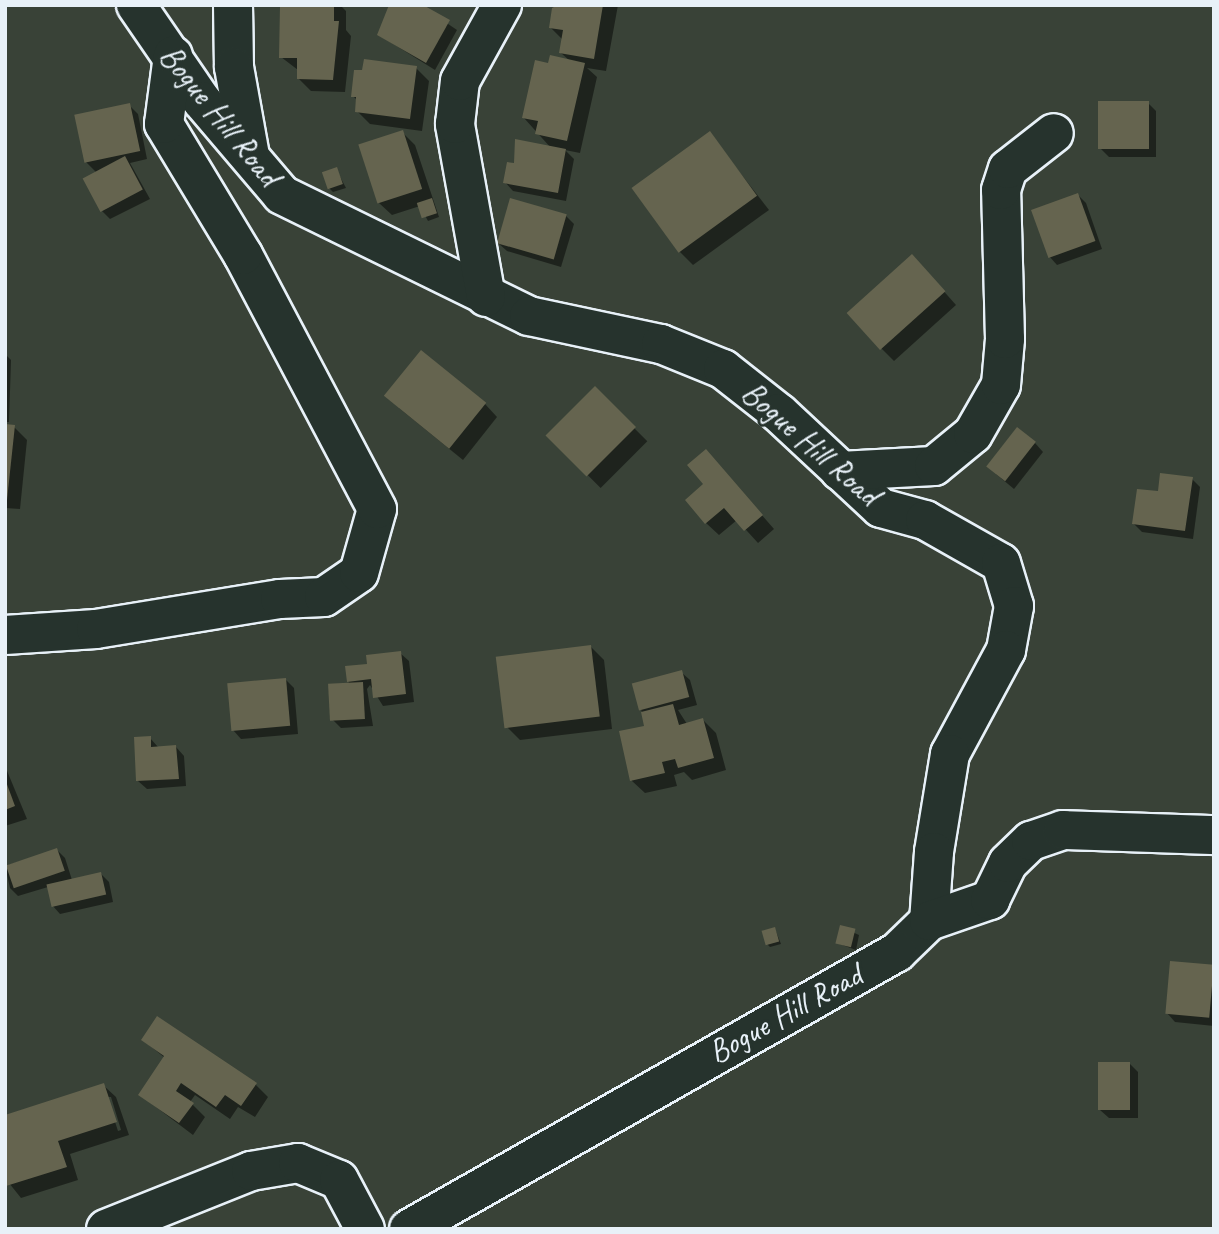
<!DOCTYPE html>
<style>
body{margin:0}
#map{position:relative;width:1219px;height:1234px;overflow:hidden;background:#394237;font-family:Caveat,sans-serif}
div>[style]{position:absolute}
.shadow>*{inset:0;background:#0007;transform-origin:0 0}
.building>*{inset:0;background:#65644f;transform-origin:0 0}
.roads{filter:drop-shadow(2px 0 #e8f1f8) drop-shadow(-2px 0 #e8f1f8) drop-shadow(0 2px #e8f1f8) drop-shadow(0 -2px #e8f1f8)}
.minor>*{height:38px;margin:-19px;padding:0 19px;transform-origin:19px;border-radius:19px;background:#26332d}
span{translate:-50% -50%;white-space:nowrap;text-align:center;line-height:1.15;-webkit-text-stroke:6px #26332d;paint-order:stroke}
.street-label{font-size:33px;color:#e8f1f8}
.frame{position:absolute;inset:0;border:7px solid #e8f1f8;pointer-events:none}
</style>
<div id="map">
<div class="shadow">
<i style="clip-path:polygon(299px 5px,340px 5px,346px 11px,346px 30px,351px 36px,345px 92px,311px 91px,298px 78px,298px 70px,281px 57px)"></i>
<i style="clip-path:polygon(420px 5px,457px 30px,435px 70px,379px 35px)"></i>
<i style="clip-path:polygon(558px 5px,618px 5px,606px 71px,587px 68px,597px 77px,580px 153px,565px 150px,574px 159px,566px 201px,513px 191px,505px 182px,516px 165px,551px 148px,524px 118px,550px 65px,570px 61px,561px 53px,563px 40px,551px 28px)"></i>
<i style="clip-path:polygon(416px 68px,429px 81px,422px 131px,370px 124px,357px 111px,358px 101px,353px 96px)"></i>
<i style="clip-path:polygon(1148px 103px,1156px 111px,1156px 157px,1109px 157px,1100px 148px)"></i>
<i style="clip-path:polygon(129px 105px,138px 114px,147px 159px,130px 163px,150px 199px,110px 219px,102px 211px,96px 172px,86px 162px)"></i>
<i style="clip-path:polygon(402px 132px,415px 145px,439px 217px,428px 221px,420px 206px,392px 215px,379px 203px)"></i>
<i style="clip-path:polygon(709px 133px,769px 210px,693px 265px,680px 252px)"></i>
<i style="clip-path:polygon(336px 169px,346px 188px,333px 192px,329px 188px)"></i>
<i style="clip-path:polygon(1078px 195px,1086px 203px,1102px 249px,1057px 265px,1049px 256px)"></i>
<i style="clip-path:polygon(566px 216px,574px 224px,561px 267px,507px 251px,498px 243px)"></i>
<i style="clip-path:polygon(924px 269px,956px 305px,894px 361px,881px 348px)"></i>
<i style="clip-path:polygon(5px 354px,11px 360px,9px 422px,5px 422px)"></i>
<i style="left:595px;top:389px;width:74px;height:66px;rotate:45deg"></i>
<i style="clip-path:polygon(485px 404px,497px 417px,463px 460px,399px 408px)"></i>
<i style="clip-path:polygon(5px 426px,14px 427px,27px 440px,20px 509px,5px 508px)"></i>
<i style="clip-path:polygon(1035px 443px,1043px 452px,1014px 489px,996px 474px)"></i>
<i style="clip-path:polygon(706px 451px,774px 529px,758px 543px,737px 520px,719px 535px,706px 523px)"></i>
<i style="clip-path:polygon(1192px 479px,1200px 487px,1193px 539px,1142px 532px,1134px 524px)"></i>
<i style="clip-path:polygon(591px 647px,604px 660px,612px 729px,520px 740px,507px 727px)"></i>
<i style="clip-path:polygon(400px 653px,409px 661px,414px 702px,383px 706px,370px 685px,367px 689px,373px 726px,341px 728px,332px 719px,349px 685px,347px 668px,369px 665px)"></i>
<i style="clip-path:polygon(681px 672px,690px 680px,697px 705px,678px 710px,687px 724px,703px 720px,716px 733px,726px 770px,692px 780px,684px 772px,674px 775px,677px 786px,645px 793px,632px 781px,621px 733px,646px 727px,634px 684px)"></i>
<i style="clip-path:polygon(286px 680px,294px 688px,298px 734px,241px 739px,233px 730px)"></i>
<i style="clip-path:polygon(150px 738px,158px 747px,176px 747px,184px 756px,186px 786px,147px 789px,138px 781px)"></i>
<i style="clip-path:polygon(5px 766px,27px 819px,5px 826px)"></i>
<i style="clip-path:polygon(57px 850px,65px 858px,72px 880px,101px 874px,109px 882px,113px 902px,60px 914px,52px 905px,48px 887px,18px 896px,10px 888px,5px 866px)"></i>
<i style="clip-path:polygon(841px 927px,859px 935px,856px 950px,837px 943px)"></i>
<i style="clip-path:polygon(775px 929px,781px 944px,770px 947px,766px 943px)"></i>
<i style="clip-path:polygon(1213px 967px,1214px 1026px,1175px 1022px,1167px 1013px)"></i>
<i style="clip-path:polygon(143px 1040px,255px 1084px,268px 1097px,255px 1117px,238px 1107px,230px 1119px,195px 1095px,190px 1102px,205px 1117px,193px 1135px,140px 1095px,165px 1058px)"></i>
<i style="clip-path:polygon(1129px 1063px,1138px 1072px,1138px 1118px,1109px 1118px,1100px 1110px)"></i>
<i style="clip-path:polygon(evenodd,103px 1085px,116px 1097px,129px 1135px,70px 1154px,78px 1180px,21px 1198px,5px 1178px,5px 1116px,103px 1085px,107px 1097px,111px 1097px,121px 1130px,118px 1131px,107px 1097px)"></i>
</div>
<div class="building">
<i style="clip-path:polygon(334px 5px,334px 21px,339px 21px,333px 80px,297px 79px,297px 58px,279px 58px,280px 6px)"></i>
<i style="clip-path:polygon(389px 5px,423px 5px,450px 20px,426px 63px,377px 35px)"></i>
<i style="clip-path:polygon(558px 5px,603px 5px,594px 59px,559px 53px,563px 30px,549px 28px,552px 8px)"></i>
<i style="clip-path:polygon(550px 55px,585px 63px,567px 141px,535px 134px,538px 121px,522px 118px,535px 60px,548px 63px)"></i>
<i style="clip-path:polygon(364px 59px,417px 66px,410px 119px,355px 112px,356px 97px,351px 97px,354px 70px,362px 70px)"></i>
<i style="left:1098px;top:101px;width:51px;height:48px"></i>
<i style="left:130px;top:103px;width:49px;height:57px;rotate:78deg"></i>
<i style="left:403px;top:130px;width:62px;height:47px;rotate:72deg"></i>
<i style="left:710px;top:131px;width:80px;height:97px;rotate:54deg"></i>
<i style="clip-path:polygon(515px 139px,566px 149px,558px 193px,503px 183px,507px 162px,514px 163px)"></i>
<i style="left:125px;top:156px;width:38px;height:48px;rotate:62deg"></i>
<i style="left:337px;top:167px;width:18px;height:16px;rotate:71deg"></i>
<i style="left:1078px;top:193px;width:51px;height:50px;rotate:70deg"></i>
<i style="left:432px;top:198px;width:16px;height:16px;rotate:72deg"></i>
<i style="left:510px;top:198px;width:59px;height:47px;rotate:16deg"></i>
<i style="left:912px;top:254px;width:50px;height:88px;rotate:48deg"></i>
<i style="left:421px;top:350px;width:84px;height:59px;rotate:39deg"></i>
<i style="left:595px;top:386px;width:58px;height:70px;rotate:45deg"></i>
<i style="clip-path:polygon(5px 424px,15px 425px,7px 500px,5px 500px)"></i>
<i style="left:1017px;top:427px;width:24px;height:50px;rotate:38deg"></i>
<i style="clip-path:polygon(706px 449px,763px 515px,744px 531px,724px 508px,705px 524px,685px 500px,703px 484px,687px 465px)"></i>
<i style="clip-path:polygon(1160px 473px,1193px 477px,1185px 531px,1132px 524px,1137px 489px,1158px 491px)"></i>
<i style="left:591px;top:645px;width:72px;height:96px;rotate:83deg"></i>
<i style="clip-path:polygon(401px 651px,406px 694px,373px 698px,371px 679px,347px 682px,345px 666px,367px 664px,366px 655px)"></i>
<i style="left:682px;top:670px;width:28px;height:52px;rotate:75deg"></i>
<i style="left:286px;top:678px;width:48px;height:59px;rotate:85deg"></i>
<i style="left:363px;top:682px;width:37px;height:35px;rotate:87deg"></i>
<i style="clip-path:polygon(673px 704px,679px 725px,703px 718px,714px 758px,678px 768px,675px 759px,662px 762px,665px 773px,630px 781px,619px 731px,644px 726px,641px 712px)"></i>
<i style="clip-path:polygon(151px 736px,151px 747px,176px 745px,179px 779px,136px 781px,134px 737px)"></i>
<i style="clip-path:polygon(5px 779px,15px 806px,5px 810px)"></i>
<i style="left:57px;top:848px;width:24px;height:54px;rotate:71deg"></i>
<i style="left:101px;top:872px;width:23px;height:56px;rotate:77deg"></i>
<i style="left:840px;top:925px;width:16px;height:19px;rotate:14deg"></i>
<i style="left:775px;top:927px;width:15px;height:14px;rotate:74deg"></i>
<i style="left:1170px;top:961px;width:44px;height:53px;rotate:5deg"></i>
<i style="clip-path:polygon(157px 1016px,257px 1083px,241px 1106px,225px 1095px,216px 1107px,181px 1083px,176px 1091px,194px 1103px,179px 1123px,138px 1095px,164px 1056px,141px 1040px)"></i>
<i style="left:1098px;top:1062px;width:32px;height:48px"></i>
<i style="clip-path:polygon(104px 1083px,117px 1122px,58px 1141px,67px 1167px,6px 1186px,5px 1115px)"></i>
</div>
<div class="roads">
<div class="minor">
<i style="left:136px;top:5px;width:116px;rotate:55.5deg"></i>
<i style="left:202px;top:101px;width:123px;rotate:49.6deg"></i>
<i style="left:282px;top:195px;width:275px;rotate:26.1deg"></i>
<i style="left:529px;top:316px;width:135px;rotate:12deg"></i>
<i style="left:661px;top:344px;width:67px;rotate:22deg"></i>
<i style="left:723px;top:369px;width:71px;rotate:38.2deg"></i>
<i style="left:779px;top:413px;width:139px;rotate:43deg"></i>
<i style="left:881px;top:508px;width:46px;rotate:15.3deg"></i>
<i style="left:925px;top:520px;width:87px;rotate:29.5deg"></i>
<i style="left:1001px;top:563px;width:45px;rotate:73.2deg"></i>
<i style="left:1014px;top:606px;width:45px;rotate:100.3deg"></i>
<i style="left:1006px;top:650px;width:118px;rotate:118.3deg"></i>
<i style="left:950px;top:754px;width:99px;rotate:99.3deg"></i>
<i style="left:934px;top:852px;width:69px;rotate:94.1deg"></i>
<i style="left:929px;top:921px;width:45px;rotate:135.9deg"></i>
<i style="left:897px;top:952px;width:561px;rotate:150.42deg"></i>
<i style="left:233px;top:5px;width:62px;rotate:89.1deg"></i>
<i style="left:234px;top:67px;width:90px;rotate:79.8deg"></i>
<i style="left:486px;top:297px;width:176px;rotate:-100.2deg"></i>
<i style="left:455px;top:124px;width:43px;rotate:-83.4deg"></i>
<i style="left:460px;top:81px;width:87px;rotate:-61.1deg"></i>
<i style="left:840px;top:471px;width:94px;rotate:-3deg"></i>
<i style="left:934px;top:466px;width:50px;rotate:-39.4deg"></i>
<i style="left:973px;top:434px;width:56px;rotate:-60.3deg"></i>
<i style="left:1001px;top:385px;width:46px;rotate:-85deg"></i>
<i style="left:1005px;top:339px;width:149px;rotate:-91.5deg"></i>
<i style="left:1001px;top:190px;width:22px;rotate:-72deg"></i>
<i style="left:1008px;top:169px;width:58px;rotate:-38deg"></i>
<i style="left:5px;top:635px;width:91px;rotate:-3.8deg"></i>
<i style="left:96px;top:629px;width:186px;rotate:-9.3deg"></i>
<i style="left:280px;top:599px;width:44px;rotate:-2.6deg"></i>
<i style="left:324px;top:597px;width:42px;rotate:-34.4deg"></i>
<i style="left:359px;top:573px;width:66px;rotate:-74.3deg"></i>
<i style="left:377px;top:509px;width:287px;rotate:-117.8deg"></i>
<i style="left:243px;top:255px;width:153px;rotate:-121.1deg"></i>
<i style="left:164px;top:124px;width:69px;rotate:-82.5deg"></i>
<i style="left:929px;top:921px;width:65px;rotate:-19deg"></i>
<i style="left:990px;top:900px;width:41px;rotate:-64.1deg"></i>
<i style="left:1008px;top:863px;width:32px;rotate:-44deg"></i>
<i style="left:1031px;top:841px;width:34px;rotate:-19deg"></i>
<i style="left:1063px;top:830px;width:151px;rotate:1.9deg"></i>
<i style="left:106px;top:1229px;width:156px;rotate:-21.8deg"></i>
<i style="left:251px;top:1171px;width:48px;rotate:-9.7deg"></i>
<i style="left:298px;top:1163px;width:44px;rotate:22.5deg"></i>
<i style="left:339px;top:1180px;width:55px;rotate:62deg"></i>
</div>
</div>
<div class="street-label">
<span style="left:219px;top:116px;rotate:51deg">Bogue Hill Road</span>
<span style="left:810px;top:444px;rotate:41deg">Bogue Hill Road</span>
<span style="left:785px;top:1014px;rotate:-29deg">Bogue Hill Road</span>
</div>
<div class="frame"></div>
</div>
